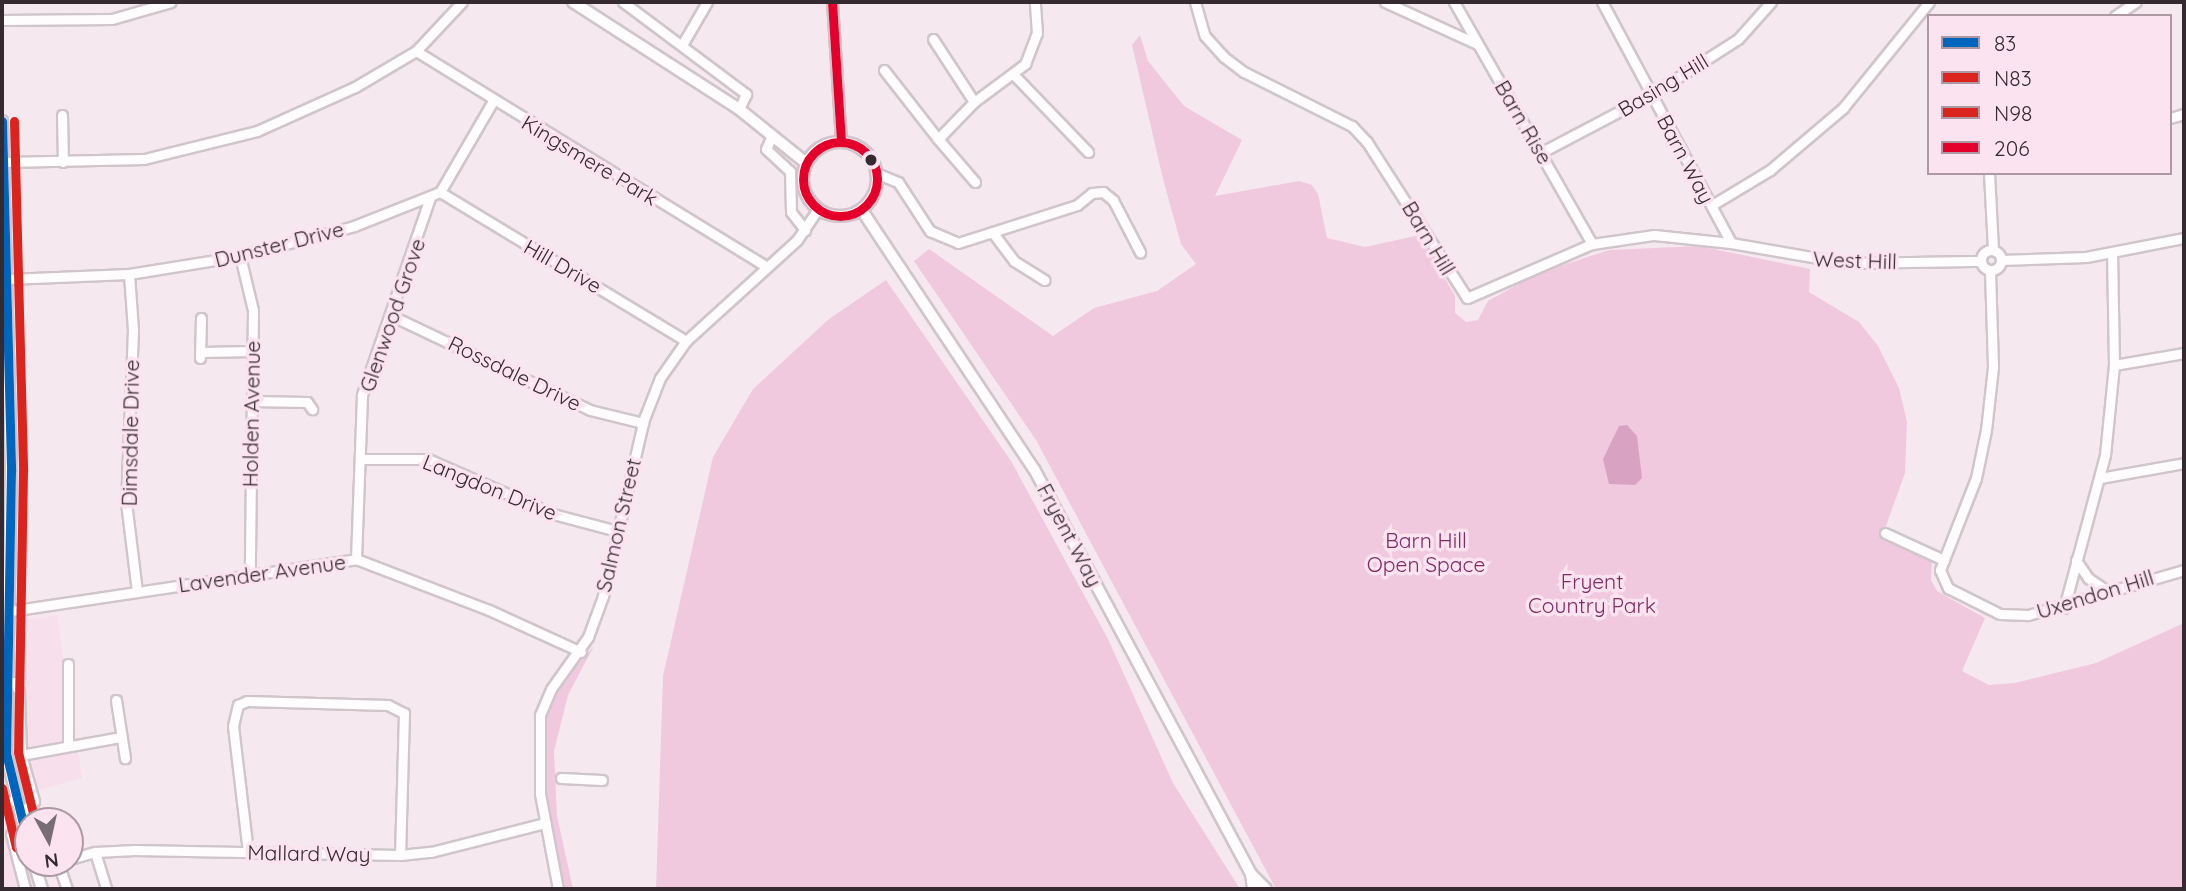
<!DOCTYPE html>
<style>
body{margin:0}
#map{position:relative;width:2186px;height:891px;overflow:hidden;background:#f5e9ef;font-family:Quicksand,sans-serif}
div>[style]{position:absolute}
.built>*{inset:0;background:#f8dfec}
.green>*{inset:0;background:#f0c9df}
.water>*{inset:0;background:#d8a2c2}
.roads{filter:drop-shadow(2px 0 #d0c5cb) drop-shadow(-2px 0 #d0c5cb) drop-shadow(0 2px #d0c5cb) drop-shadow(0 -2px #d0c5cb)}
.minor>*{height:9px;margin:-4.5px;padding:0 4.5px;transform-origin:4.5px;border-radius:4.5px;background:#fefcfd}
.minor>.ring{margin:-4.5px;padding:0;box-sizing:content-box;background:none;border:9px solid #fefcfd;border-radius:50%}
.major>*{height:10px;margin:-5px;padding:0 5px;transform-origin:5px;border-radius:5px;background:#fefcfd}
.major>.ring{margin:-5px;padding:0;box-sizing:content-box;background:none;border:10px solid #fefcfd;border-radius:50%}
.bus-1>*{height:9px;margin:-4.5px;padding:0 4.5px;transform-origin:4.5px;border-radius:4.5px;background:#0065bd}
.bus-2>*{height:9px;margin:-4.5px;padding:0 4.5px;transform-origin:4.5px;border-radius:4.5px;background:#dc241f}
.bus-3>*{height:9px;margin:-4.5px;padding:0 4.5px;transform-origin:4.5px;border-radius:4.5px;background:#dc241f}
.bus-4>*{height:9px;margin:-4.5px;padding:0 4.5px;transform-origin:4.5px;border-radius:4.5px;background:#e4002b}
.bus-4>.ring{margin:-4.5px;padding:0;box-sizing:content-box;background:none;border:9px solid #e4002b;border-radius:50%}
.dots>*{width:19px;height:19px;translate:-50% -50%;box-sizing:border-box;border:4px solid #fbe3f0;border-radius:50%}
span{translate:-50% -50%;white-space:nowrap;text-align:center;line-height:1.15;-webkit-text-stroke:7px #fbe3f0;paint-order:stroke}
.street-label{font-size:21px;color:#352a30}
.park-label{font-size:21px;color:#802b63}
.frame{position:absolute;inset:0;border:4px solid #352a30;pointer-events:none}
.legend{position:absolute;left:1927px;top:14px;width:245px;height:161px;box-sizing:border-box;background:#fbe3f0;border:2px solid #ac99a3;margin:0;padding:9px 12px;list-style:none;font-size:21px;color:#352a30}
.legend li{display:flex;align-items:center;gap:14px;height:35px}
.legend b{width:35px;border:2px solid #ac99a3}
.north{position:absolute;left:14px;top:807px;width:70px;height:70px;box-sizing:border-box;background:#fbe3f0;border:2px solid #ac99a3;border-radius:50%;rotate:172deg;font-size:19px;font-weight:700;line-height:28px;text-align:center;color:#352a30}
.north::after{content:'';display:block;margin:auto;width:24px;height:32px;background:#786d73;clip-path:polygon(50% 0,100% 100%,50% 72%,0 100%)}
</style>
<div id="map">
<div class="built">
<i style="clip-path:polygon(57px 615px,82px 778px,25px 794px,28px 863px,35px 863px,39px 889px,2px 889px,2px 662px,15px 663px,17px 621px)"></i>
</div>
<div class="green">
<i style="clip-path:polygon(1140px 35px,1148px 61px,1184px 106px,1242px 140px,1215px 196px,1299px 181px,1312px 185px,1318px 194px,1327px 238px,1365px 247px,1420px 235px,1455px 296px,1455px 313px,1466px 322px,1478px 320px,1488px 301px,1536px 274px,1609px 250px,1699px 246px,1810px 269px,1809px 292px,1859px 322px,1878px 346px,1899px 388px,1907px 422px,1905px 473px,1882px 537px,1932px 561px,1931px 580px,1937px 591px,1985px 618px,1962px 671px,1989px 685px,2015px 683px,2096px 663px,2184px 623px,2184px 889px,1276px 889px,1036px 440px,914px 261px,929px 249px,1053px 336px,1094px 308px,1157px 291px,1196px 264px,1181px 244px,1163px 179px,1132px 45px)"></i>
<i style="clip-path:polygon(886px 280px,1011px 461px,1108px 639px,1173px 783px,1240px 889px,656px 889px,663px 676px,713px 457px,753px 389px,829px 319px)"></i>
<i style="clip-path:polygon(594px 646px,568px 695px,554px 751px,557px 816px,573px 889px,563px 889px,549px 824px,542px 729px,562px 682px)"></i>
</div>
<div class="water">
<i style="clip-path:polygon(1627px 425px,1637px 436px,1642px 478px,1635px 485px,1609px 484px,1603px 459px,1619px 426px)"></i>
</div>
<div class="roads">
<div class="minor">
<i style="left:623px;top:2px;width:154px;rotate:36.8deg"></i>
<i style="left:746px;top:94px;width:17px;rotate:115deg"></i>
<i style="left:832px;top:2px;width:139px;rotate:86.3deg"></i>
<i style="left:1195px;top:2px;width:35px;rotate:74deg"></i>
<i style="left:1205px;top:36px;width:28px;rotate:48deg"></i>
<i style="left:1224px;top:57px;width:25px;rotate:37deg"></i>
<i style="left:1244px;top:72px;width:121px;rotate:26.6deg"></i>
<i style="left:1352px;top:126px;width:22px;rotate:47deg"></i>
<i style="left:1367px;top:142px;width:185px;rotate:57.3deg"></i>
<i style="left:1467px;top:298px;width:136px;rotate:-23.4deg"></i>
<i style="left:1592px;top:244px;width:63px;rotate:-8.3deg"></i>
<i style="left:1654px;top:235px;width:77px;rotate:5.9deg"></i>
<i style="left:1731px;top:243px;width:118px;rotate:9.8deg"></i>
<i style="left:1847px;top:263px;width:134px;rotate:-0.9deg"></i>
<i style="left:1385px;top:2px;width:101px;rotate:24.5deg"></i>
<i style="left:1454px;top:2px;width:279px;rotate:60.3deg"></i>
<i style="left:1602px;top:2px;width:273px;rotate:61.8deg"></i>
<i style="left:2115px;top:16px;width:25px;rotate:-34deg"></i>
<i style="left:2px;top:20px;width:110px;rotate:-0.5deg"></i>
<i style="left:112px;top:19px;width:61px;rotate:-16.1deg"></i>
<i style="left:933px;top:39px;width:75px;rotate:56.9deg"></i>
<i style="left:682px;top:45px;width:50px;rotate:-59.8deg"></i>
<i style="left:416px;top:51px;width:412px;rotate:31.6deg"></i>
<i style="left:884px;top:70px;width:88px;rotate:52deg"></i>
<i style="left:1014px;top:75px;width:107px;rotate:46.1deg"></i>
<i style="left:62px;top:115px;width:47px;rotate:88.8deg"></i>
<i style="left:2170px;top:118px;width:15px;rotate:-16deg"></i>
<i style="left:772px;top:136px;width:14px;rotate:115deg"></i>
<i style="left:766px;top:149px;width:33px;rotate:43deg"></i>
<i style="left:790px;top:171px;width:41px;rotate:88.6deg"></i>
<i style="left:791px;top:212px;width:23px;rotate:52deg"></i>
<i style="left:1542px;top:152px;width:124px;rotate:-27.8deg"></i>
<i style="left:1652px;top:94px;width:102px;rotate:-32.6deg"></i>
<i style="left:1738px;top:39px;width:50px;rotate:-48.3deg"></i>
<i style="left:5px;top:162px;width:139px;rotate:-1.2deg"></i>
<i style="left:144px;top:159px;width:116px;rotate:-13.9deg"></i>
<i style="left:257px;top:131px;width:107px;rotate:-24.2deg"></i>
<i style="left:355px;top:87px;width:71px;rotate:-30.5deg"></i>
<i style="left:416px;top:51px;width:67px;rotate:-46.8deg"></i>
<i style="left:1989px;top:173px;width:77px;rotate:87deg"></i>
<i style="left:878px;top:174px;width:22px;rotate:22deg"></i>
<i style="left:898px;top:182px;width:59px;rotate:56.9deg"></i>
<i style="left:930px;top:231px;width:30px;rotate:23deg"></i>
<i style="left:958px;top:243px;width:125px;rotate:-17.7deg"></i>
<i style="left:1077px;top:205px;width:19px;rotate:-39deg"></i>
<i style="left:1092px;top:193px;width:11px;rotate:-5deg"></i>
<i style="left:1103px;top:192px;width:13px;rotate:39deg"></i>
<i style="left:1113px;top:200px;width:59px;rotate:62.6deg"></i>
<i style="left:975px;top:182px;width:57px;rotate:-130.7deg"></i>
<i style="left:938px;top:139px;width:52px;rotate:-45.8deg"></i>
<i style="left:974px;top:102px;width:64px;rotate:-36.7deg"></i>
<i style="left:1025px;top:64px;width:33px;rotate:-69deg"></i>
<i style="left:1037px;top:33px;width:31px;rotate:-94deg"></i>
<i style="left:440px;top:192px;width:288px;rotate:31.2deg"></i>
<i style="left:1712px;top:205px;width:68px;rotate:-31.1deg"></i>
<i style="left:1770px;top:170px;width:96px;rotate:-40.3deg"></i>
<i style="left:1843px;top:108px;width:136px;rotate:-50.9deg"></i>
<i style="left:993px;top:233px;width:35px;rotate:53deg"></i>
<i style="left:1014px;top:261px;width:36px;rotate:32deg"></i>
<i class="ring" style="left:1981px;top:250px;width:11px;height:11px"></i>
<i style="left:240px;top:256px;width:56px;rotate:76.5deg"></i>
<i style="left:253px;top:310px;width:263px;rotate:90.7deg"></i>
<i style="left:2002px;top:260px;width:84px;rotate:-2deg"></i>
<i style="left:2086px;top:257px;width:100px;rotate:-11deg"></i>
<i style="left:1990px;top:271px;width:96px;rotate:88.2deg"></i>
<i style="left:1993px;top:367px;width:63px;rotate:96.3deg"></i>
<i style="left:1986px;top:430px;width:49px;rotate:101.8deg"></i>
<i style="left:1976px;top:478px;width:99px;rotate:111.4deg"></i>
<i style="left:1940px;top:570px;width:20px;rotate:66deg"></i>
<i style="left:1948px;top:588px;width:58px;rotate:26.6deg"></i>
<i style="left:2000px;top:614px;width:28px;rotate:2deg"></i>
<i style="left:2028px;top:615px;width:162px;rotate:-16.1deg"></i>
<i style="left:129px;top:274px;width:56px;rotate:85.9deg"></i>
<i style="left:133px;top:330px;width:172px;rotate:92.3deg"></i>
<i style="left:126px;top:502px;width:90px;rotate:83deg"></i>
<i style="left:8px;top:279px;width:121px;rotate:-2.4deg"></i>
<i style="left:129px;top:274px;width:112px;rotate:-9.2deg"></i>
<i style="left:240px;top:256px;width:118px;rotate:-14.7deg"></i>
<i style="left:354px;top:226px;width:92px;rotate:-21.6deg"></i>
<i style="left:440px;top:192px;width:105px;rotate:-59.8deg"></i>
<i style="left:390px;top:315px;width:221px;rotate:25.4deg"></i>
<i style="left:590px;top:410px;width:55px;rotate:13.8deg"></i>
<i style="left:202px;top:352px;width:50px;rotate:-1.1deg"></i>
<i style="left:200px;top:358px;width:40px;rotate:-88.6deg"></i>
<i style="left:2114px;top:365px;width:71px;rotate:-9.7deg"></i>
<i style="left:251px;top:401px;width:56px;rotate:1deg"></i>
<i style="left:307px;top:402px;width:9px;rotate:54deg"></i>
<i style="left:362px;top:459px;width:66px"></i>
<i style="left:428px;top:459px;width:137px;rotate:23.7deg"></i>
<i style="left:553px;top:514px;width:66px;rotate:14.9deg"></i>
<i style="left:2100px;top:478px;width:85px;rotate:-10.1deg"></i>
<i style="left:1885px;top:533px;width:65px;rotate:24.6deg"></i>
<i style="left:356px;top:559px;width:164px;rotate:-87.9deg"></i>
<i style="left:362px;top:395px;width:209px;rotate:-71deg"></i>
<i style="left:2076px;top:560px;width:22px;rotate:56deg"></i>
<i style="left:2088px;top:578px;width:25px;rotate:34deg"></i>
<i style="left:2064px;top:608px;width:158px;rotate:-75deg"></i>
<i style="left:2105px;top:455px;width:90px;rotate:-84.3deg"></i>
<i style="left:2114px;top:365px;width:112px;rotate:-91deg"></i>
<i style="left:10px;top:611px;width:350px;rotate:-8.5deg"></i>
<i style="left:356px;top:559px;width:142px;rotate:21deg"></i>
<i style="left:489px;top:610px;width:101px;rotate:24.5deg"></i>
<i style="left:68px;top:664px;width:82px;rotate:90deg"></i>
<i style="left:7px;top:682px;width:7px"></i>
<i style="left:14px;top:682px;width:10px;rotate:61deg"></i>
<i style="left:19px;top:691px;width:64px;rotate:88.2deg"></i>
<i style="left:21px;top:755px;width:48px;rotate:74.2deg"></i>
<i style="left:34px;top:801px;width:19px;rotate:137deg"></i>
<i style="left:116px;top:700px;width:59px;rotate:81.2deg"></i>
<i style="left:21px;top:755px;width:102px;rotate:-10.2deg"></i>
<i style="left:561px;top:778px;width:41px;rotate:2.8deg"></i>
<i style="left:2px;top:803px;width:12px;rotate:-14deg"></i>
<i style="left:11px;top:834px;width:57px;rotate:75.7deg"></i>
<i style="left:95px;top:852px;width:39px;rotate:73deg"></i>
<i style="left:248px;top:852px;width:127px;rotate:-96.8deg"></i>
<i style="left:233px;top:726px;width:22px;rotate:-77deg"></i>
<i style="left:238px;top:705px;width:10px;rotate:-24deg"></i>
<i style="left:247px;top:701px;width:141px;rotate:1.6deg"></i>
<i style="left:388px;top:705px;width:18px;rotate:27deg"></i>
<i style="left:404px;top:713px;width:142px;rotate:91.6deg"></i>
<i style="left:70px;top:859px;width:26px;rotate:-16deg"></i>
<i style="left:95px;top:852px;width:40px;rotate:-2.9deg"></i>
<i style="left:135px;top:850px;width:265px;rotate:1.1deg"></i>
<i style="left:400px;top:855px;width:31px;rotate:-6deg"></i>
<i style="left:431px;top:852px;width:118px;rotate:-14.3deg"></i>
<i style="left:58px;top:863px;width:28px;rotate:71deg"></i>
<i style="left:35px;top:869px;width:23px;rotate:-15deg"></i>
<i style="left:558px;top:889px;width:97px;rotate:-100.7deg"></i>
<i style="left:540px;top:794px;width:79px;rotate:-90deg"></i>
<i style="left:540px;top:715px;width:28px;rotate:-67deg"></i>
<i style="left:551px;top:689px;width:64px;rotate:-54.6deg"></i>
<i style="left:588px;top:637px;width:44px;rotate:-69.9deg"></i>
<i style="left:603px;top:596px;width:182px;rotate:-77deg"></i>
<i style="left:644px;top:419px;width:44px;rotate:-68.7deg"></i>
<i style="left:660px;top:378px;width:45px;rotate:-54.9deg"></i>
<i style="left:686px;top:341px;width:150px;rotate:-42.3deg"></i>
<i style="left:797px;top:240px;width:36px;rotate:-56deg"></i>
</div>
<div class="major">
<i style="left:573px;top:2px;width:197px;rotate:32.8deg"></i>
<i style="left:739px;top:109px;width:85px;rotate:38.8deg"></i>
<i style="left:2px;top:121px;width:350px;rotate:88.5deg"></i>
<i style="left:11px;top:471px;width:282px;rotate:91deg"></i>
<i style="left:6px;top:753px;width:94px;rotate:76.4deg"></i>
<i class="ring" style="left:803px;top:142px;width:64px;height:64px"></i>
<i style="left:863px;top:212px;width:309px;rotate:56.4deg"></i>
<i style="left:1034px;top:469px;width:459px;rotate:61.8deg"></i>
<i style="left:1251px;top:874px;width:15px;rotate:82deg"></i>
<i style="left:34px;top:863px;width:27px;rotate:73deg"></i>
<i style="left:1251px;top:874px;width:21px;rotate:45deg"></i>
</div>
</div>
<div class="bus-1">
<i style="left:2px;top:121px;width:350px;rotate:88.5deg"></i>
<i style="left:11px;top:471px;width:282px;rotate:91deg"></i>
<i style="left:6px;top:753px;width:94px;rotate:76.4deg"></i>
</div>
<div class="bus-2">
<i style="left:2px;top:788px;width:61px;rotate:76.7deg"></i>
</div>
<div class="bus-3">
<i style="left:14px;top:121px;width:350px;rotate:88.5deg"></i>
<i style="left:23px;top:471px;width:281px;rotate:91deg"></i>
<i style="left:18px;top:752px;width:71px;rotate:76.2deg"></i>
</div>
<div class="bus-4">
<i style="left:832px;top:2px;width:139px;rotate:86.3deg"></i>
<i class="ring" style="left:803px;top:142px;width:65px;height:65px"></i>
</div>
<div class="dots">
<i style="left:871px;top:160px;background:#352a30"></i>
</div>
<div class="street-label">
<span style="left:1663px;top:85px;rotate:-31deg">Basing Hill</span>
<span style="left:1524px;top:122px;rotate:60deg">Barn Rise</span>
<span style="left:1686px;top:159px;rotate:62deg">Barn Way</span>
<span style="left:590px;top:160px;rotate:31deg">Kingsmere Park</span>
<span style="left:1429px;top:238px;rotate:59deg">Barn Hill</span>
<span style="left:279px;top:244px;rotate:-14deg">Dunster Drive</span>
<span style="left:1855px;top:260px;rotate:2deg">West Hill</span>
<span style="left:563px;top:266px;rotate:30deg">Hill Drive</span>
<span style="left:392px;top:315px;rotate:-71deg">Glenwood Grove</span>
<span style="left:515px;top:373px;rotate:26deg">Rossdale Drive</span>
<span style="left:251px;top:414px;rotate:-89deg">Holden Avenue</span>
<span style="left:130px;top:433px;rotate:-89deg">Dimsdale Drive</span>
<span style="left:490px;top:487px;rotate:22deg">Langdon Drive</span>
<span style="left:618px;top:525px;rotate:-77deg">Salmon Street</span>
<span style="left:1070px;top:535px;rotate:62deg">Fryent Way</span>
<span style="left:262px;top:573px;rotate:-8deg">Lavender Avenue</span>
<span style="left:2095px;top:594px;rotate:-17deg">Uxendon Hill</span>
<span style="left:309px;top:853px;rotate:1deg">Mallard Way</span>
</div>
<div class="park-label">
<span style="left:1426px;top:552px">Barn Hill<br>Open Space</span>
<span style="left:1592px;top:593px">Fryent<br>Country Park</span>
</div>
<div class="frame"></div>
<ul class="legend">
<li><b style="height:9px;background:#0065bd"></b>83</li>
<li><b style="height:9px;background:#dc241f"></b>N83</li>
<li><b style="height:9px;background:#dc241f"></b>N98</li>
<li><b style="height:9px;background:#e4002b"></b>206</li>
</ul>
<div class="north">N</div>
</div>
